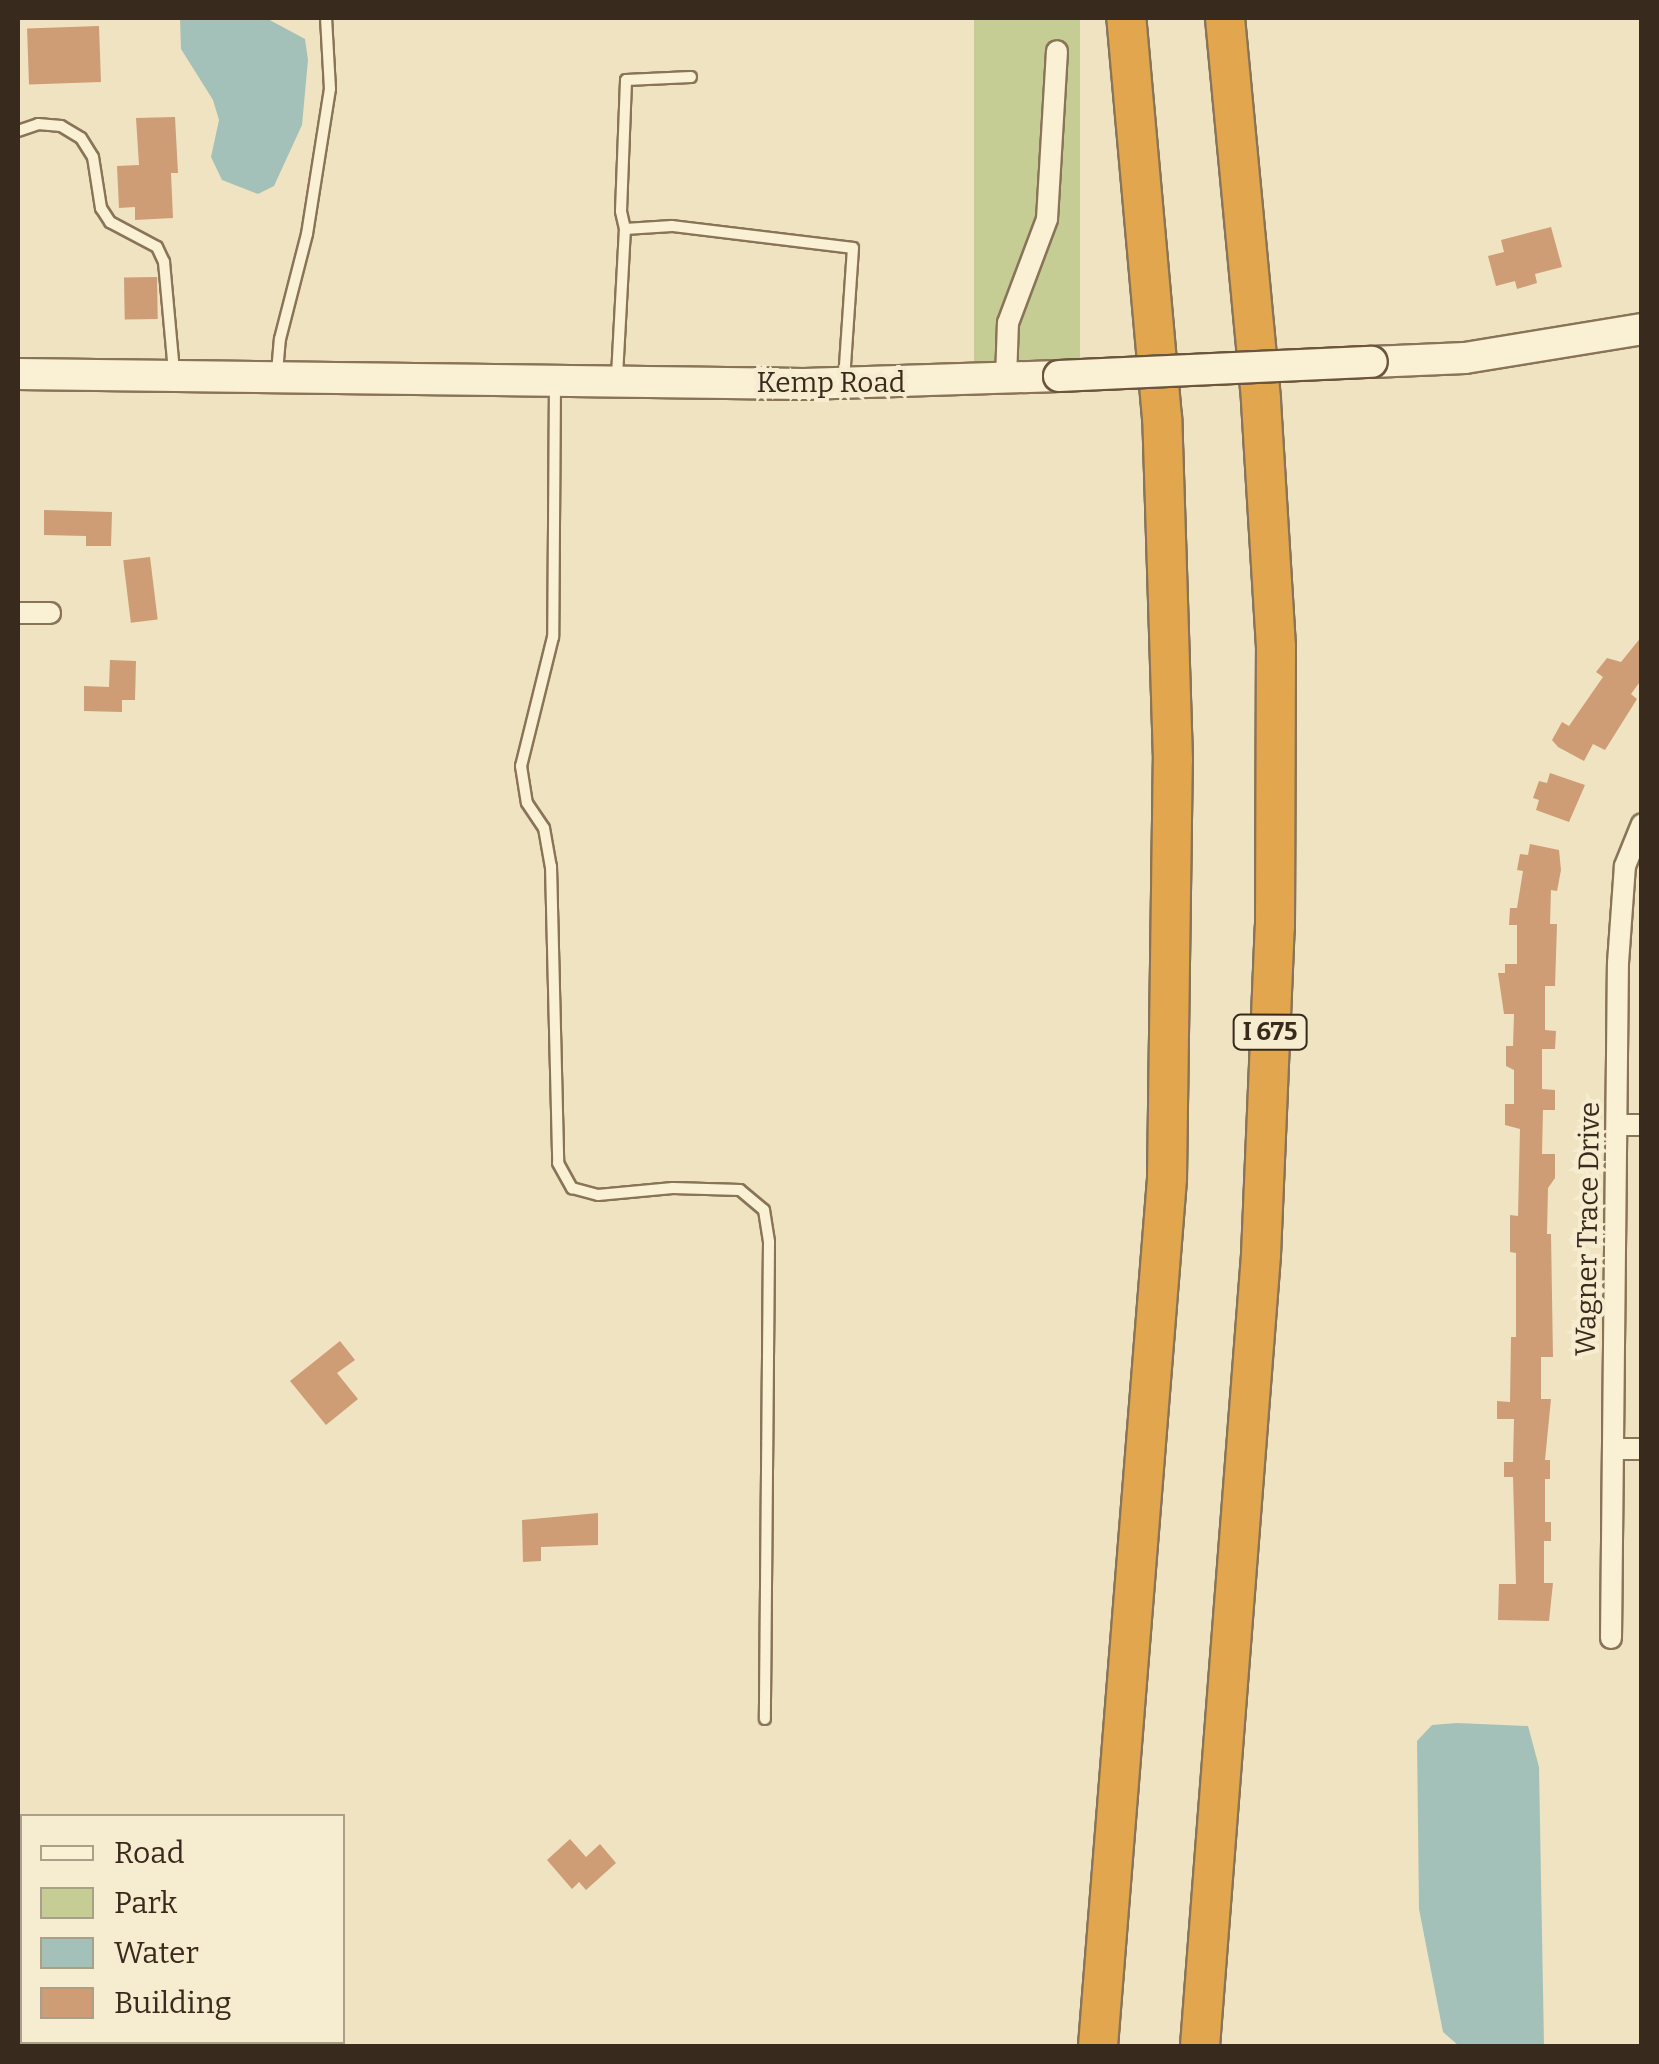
<!DOCTYPE html>
<style>
body{margin:0}
#map{position:relative;width:1659px;height:2064px;overflow:hidden;background:#efe3c1;font-family:Bitter,serif}
div>[style]{position:absolute}
.green>*{inset:0;background:#c5cd94;transform-origin:0 0}
.water>*{inset:0;background:#a4c1b9}
.building>*{inset:0;background:#ce9d75;transform-origin:0 0}
.roads{filter:drop-shadow(2px 0 #897458) drop-shadow(-2px 0 #897458) drop-shadow(0 2px #897458) drop-shadow(0 -2px #897458)}
.service>*{height:10px;margin:-5px;padding:0 5px;transform-origin:5px;border-radius:5px;background:#faf0d4}
.minor>*{height:20px;margin:-10px;padding:0 10px;transform-origin:10px;border-radius:10px;background:#faf0d4}
.secondary>*{height:30px;margin:-15px;padding:0 15px;transform-origin:15px;border-radius:15px;background:#faf0d4}
.motorway>*{height:38px;margin:-19px;padding:0 19px;transform-origin:19px;border-radius:19px;background:#e1a64e}
.bridges{filter:drop-shadow(2px 0 #6b553b) drop-shadow(-2px 0 #6b553b) drop-shadow(0 2px #6b553b) drop-shadow(0 -2px #6b553b)}
.secondary-bridge>*{height:30px;margin:-15px;padding:0 15px;transform-origin:15px;border-radius:15px;background:#faf0d4}
span{translate:-50% -50%;white-space:nowrap;text-align:center;line-height:1.15;-webkit-text-stroke:8px #f6edd1;paint-order:stroke}
.shield-label span{padding:2px 8px;background:#f6edd1;border:2px solid;border-radius:8px;-webkit-text-stroke-width:0}
.shield-label{font-size:25px;color:#382b1d;font-weight:700}
.street-label{font-size:28px;color:#382b1d}
.frame{position:absolute;inset:0;border:20px solid #382b1d;pointer-events:none}
.legend{position:absolute;left:20px;top:1814px;width:325px;height:230px;box-sizing:border-box;background:#f6edd1;border:2px solid #aa9f89;margin:0;padding:12px 18px;list-style:none;font-size:30px;color:#382b1d}
.legend li{display:flex;align-items:center;gap:20px;height:50px}
.legend b{width:50px;border:2px solid #aa9f89}
</style>
<div id="map">
<div class="green">
<i style="left:974px;top:18px;width:106px;height:349px"></i>
</div>
<div class="water">
<i style="clip-path:polygon(180px 18px,266px 18px,305px 39px,308px 60px,302px 125px,274px 186px,258px 194px,222px 180px,211px 157px,219px 120px,213px 100px,181px 49px)"></i>
<i style="clip-path:polygon(1457px 1723px,1528px 1726px,1539px 1767px,1544px 2046px,1459px 2046px,1443px 2032px,1419px 1909px,1417px 1741px,1432px 1725px)"></i>
</div>
<div class="building">
<i style="left:99px;top:26px;width:56px;height:72px;rotate:88deg"></i>
<i style="clip-path:polygon(175px 117px,178px 173px,171px 173px,173px 218px,135px 220px,135px 207px,119px 208px,117px 166px,139px 165px,136px 118px)"></i>
<i style="clip-path:polygon(1551px 227px,1562px 267px,1535px 274px,1537px 283px,1517px 289px,1515px 281px,1496px 286px,1488px 256px,1504px 252px,1501px 240px)"></i>
<i style="left:157px;top:277px;width:42px;height:33px;rotate:89deg"></i>
<i style="clip-path:polygon(44px 510px,112px 512px,111px 546px,86px 546px,86px 536px,44px 535px)"></i>
<i style="left:150px;top:557px;width:63px;height:27px;rotate:83deg"></i>
<i style="clip-path:polygon(1642px 636px,1642px 679px,1631px 694px,1637px 699px,1605px 750px,1593px 744px,1584px 761px,1558px 747px,1552px 740px,1562px 722px,1569px 726px,1603px 677px,1596px 672px,1607px 658px,1621px 662px)"></i>
<i style="clip-path:polygon(110px 660px,136px 661px,135px 700px,122px 700px,122px 712px,84px 711px,84px 686px,109px 687px)"></i>
<i style="clip-path:polygon(1550px 773px,1585px 785px,1569px 822px,1536px 810px,1539px 800px,1533px 798px,1539px 781px,1547px 783px)"></i>
<i style="clip-path:polygon(1530px 844px,1559px 850px,1561px 870px,1557px 891px,1551px 890px,1550px 924px,1557px 924px,1555px 986px,1545px 986px,1545px 1030px,1556px 1031px,1555px 1049px,1542px 1049px,1542px 1089px,1555px 1090px,1555px 1110px,1543px 1110px,1542px 1154px,1555px 1154px,1555px 1178px,1548px 1188px,1547px 1234px,1551px 1234px,1553px 1357px,1541px 1357px,1541px 1399px,1551px 1399px,1545px 1460px,1550px 1460px,1550px 1479px,1545px 1479px,1545px 1522px,1551px 1522px,1551px 1541px,1544px 1541px,1544px 1583px,1553px 1583px,1549px 1621px,1498px 1620px,1499px 1584px,1516px 1584px,1513px 1477px,1504px 1477px,1504px 1462px,1513px 1462px,1514px 1419px,1497px 1419px,1497px 1401px,1510px 1402px,1511px 1337px,1516px 1337px,1516px 1253px,1510px 1252px,1510px 1215px,1518px 1216px,1520px 1129px,1505px 1125px,1505px 1104px,1514px 1104px,1514px 1070px,1506px 1066px,1506px 1046px,1513px 1046px,1514px 1014px,1504px 1014px,1498px 973px,1505px 973px,1505px 964px,1517px 964px,1517px 925px,1509px 925px,1510px 908px,1517px 908px,1523px 871px,1517px 870px,1520px 854px,1528px 855px)"></i>
<i style="clip-path:polygon(340px 1341px,355px 1360px,337px 1373px,358px 1399px,326px 1425px,290px 1381px)"></i>
<i style="clip-path:polygon(598px 1513px,598px 1545px,541px 1547px,541px 1561px,523px 1562px,522px 1520px)"></i>
<i style="clip-path:polygon(570px 1839px,586px 1857px,600px 1844px,616px 1863px,586px 1890px,579px 1882px,572px 1889px,547px 1860px)"></i>
</div>
<div class="roads">
<div class="service">
<i style="left:18px;top:131px;width:21px;rotate:-19deg"></i>
<i style="left:38px;top:124px;width:23px;rotate:5deg"></i>
<i style="left:61px;top:126px;width:23px;rotate:31deg"></i>
<i style="left:81px;top:138px;width:22px;rotate:58deg"></i>
<i style="left:93px;top:157px;width:52px;rotate:81.1deg"></i>
<i style="left:101px;top:208px;width:17px;rotate:57deg"></i>
<i style="left:110px;top:222px;width:53px;rotate:28deg"></i>
<i style="left:157px;top:247px;width:17px;rotate:65deg"></i>
<i style="left:164px;top:262px;width:110px;rotate:84.8deg"></i>
<i style="left:625px;top:229px;width:18px;rotate:-103deg"></i>
<i style="left:621px;top:211px;width:131px;rotate:-87.8deg"></i>
<i style="left:626px;top:80px;width:65px;rotate:-2.6deg"></i>
<i style="left:277px;top:372px;width:33px;rotate:-85deg"></i>
<i style="left:280px;top:339px;width:108px;rotate:-75.6deg"></i>
<i style="left:307px;top:234px;width:147px;rotate:-81deg"></i>
<i style="left:330px;top:89px;width:71px;rotate:-93.2deg"></i>
<i style="left:617px;top:376px;width:147px;rotate:-86.9deg"></i>
<i style="left:625px;top:229px;width:47px;rotate:-3.7deg"></i>
<i style="left:672px;top:226px;width:182px;rotate:6.9deg"></i>
<i style="left:853px;top:248px;width:131px;rotate:93.9deg"></i>
<i style="left:555px;top:382px;width:255px;rotate:90.4deg"></i>
<i style="left:553px;top:637px;width:133px;rotate:103.9deg"></i>
<i style="left:521px;top:766px;width:37px;rotate:81deg"></i>
<i style="left:527px;top:803px;width:30px;rotate:56deg"></i>
<i style="left:544px;top:828px;width:39px;rotate:80deg"></i>
<i style="left:551px;top:866px;width:297px;rotate:88.6deg"></i>
<i style="left:558px;top:1163px;width:29px;rotate:61deg"></i>
<i style="left:572px;top:1188px;width:27px;rotate:15deg"></i>
<i style="left:598px;top:1195px;width:75px;rotate:-5.3deg"></i>
<i style="left:673px;top:1188px;width:67px;rotate:1.7deg"></i>
<i style="left:740px;top:1190px;width:31px;rotate:40deg"></i>
<i style="left:764px;top:1210px;width:32px;rotate:81deg"></i>
<i style="left:769px;top:1242px;width:477px;rotate:90.5deg"></i>
</div>
<div class="minor">
<i style="left:1006px;top:379px;width:56px;rotate:-88deg"></i>
<i style="left:1008px;top:323px;width:111px;rotate:-69.4deg"></i>
<i style="left:1047px;top:219px;width:168px;rotate:-86.6deg"></i>
<i style="left:18px;top:613px;width:32px"></i>
<i style="left:1617px;top:1125px;width:25px"></i>
<i style="left:1613px;top:1449px;width:29px"></i>
<i style="left:1611px;top:1638px;width:675px;rotate:-89.41deg"></i>
<i style="left:1618px;top:963px;width:97px;rotate:-85.9deg"></i>
<i style="left:1625px;top:866px;width:45px;rotate:-68deg"></i>
<i style="left:18px;top:1927px;width:4px"></i>
</div>
<div class="secondary">
<i style="left:1372px;top:362px;width:93px;rotate:-2.5deg"></i>
<i style="left:1465px;top:358px;width:179px;rotate:-9.3deg"></i>
<i style="left:18px;top:374px;width:786px;rotate:0.73deg"></i>
<i style="left:804px;top:384px;width:255px;rotate:-1.8deg"></i>
</div>
<div class="motorway">
<i style="left:1098px;top:2046px;width:871px;rotate:-85.45deg"></i>
<i style="left:1167px;top:1178px;width:418px;rotate:-89.2deg"></i>
<i style="left:1173px;top:760px;width:342px;rotate:-91.8deg"></i>
<i style="left:1162px;top:418px;width:402px;rotate:-95.1deg"></i>
<i style="left:1200px;top:2046px;width:793px;rotate:-85.59deg"></i>
<i style="left:1261px;top:1255px;width:328px;rotate:-87.6deg"></i>
<i style="left:1275px;top:927px;width:280px;rotate:-89.8deg"></i>
<i style="left:1276px;top:647px;width:248px;rotate:-93.5deg"></i>
<i style="left:1261px;top:399px;width:383px;rotate:-95.4deg"></i>
</div>
</div>
<div class="bridges">
<div class="secondary-bridge">
<i style="left:1059px;top:376px;width:313px;rotate:-2.6deg"></i>
</div>
</div>
<div class="shield-label">
<span style="left:1270px;top:1032px">I 675</span>
</div>
<div class="street-label">
<span style="left:831px;top:383px">Kemp Road</span>
<span style="left:1588px;top:1229px;rotate:-89deg">Wagner Trace Drive</span>
</div>
<div class="frame"></div>
<ul class="legend">
<li><b style="height:12px;background:#faf0d4"></b>Road</li>
<li><b style="height:28px;background:#c5cd94"></b>Park</li>
<li><b style="height:28px;background:#a4c1b9"></b>Water</li>
<li><b style="height:28px;background:#ce9d75"></b>Building</li>
</ul>
</div>
